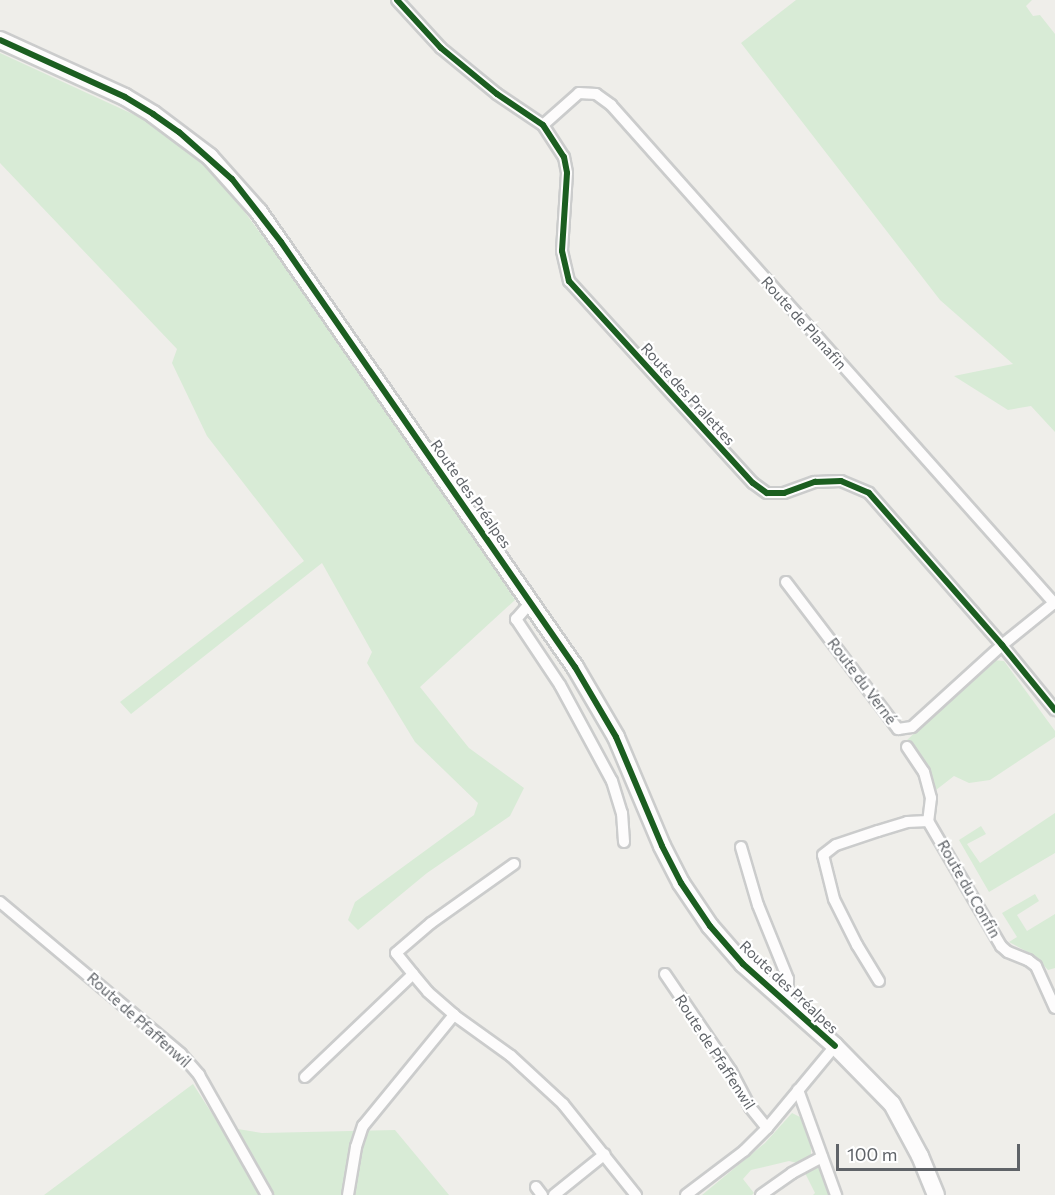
<!DOCTYPE html>
<meta charset="utf-8">
<style>
body{margin:0}
#map{position:relative;width:1055px;height:1195px;overflow:hidden;background:#efeeea;font-family:Commissioner,sans-serif}
div>[style]{position:absolute}
.green>*{inset:0;background:#d8ebd6}
.roads{filter:drop-shadow(2px 0 #cbcccc) drop-shadow(-2px 0 #cbcccc) drop-shadow(0 2px #cbcccc) drop-shadow(0 -2px #cbcccc)}
.street>*{height:10px;margin:-5px;padding:0 5px;transform-origin:5px;border-radius:5px;background:#fdfcfc}
.secondary>*{height:16px;margin:-8px;padding:0 8px;transform-origin:8px;border-radius:8px;background:#fdfcfc}
.cycleway>*{height:6px;margin:-3px;padding:0 3px;transform-origin:3px;border-radius:3px;background:#1b5e20}
span{translate:-50% -50%;white-space:nowrap;text-align:center;line-height:1.15;-webkit-text-stroke:4.5px #fff;paint-order:stroke}
.street-label{font-size:15px;color:#5f6368}
.scale{position:absolute;left:836px;top:1144px;width:184px;height:27px;box-sizing:border-box;border:3px solid #5f6368;border-top:0;padding-left:8px;font-size:18px;line-height:21px;white-space:nowrap;color:#5f6368;-webkit-text-stroke:4px #fff;paint-order:stroke}
</style>
<div id="map">
<div class="green">
<i style="clip-path:polygon(796px 0,1032px 0,1026px 6px,1033px 16px,1040px 15px,1055px 34px,1055px 432px,1031px 406px,1008px 410px,954px 376px,1013px 364px,940px 300px,741px 43px)"></i>
<i style="clip-path:polygon(0 53px,150px 122px,220px 179px,369px 379px,515px 600px,420px 687px,469px 748px,524px 788px,510px 816px,427px 873px,358px 930px,348px 920px,355px 902px,474px 815px,478px 803px,415px 742px,367px 663px,372px 652px,322px 563px,131px 714px,120px 702px,304px 561px,207px 436px,172px 363px,177px 349px,0 163px)"></i>
<i style="clip-path:polygon(993px 660px,1004px 661px,1055px 731px,1055px 737px,990px 780px,969px 783px,954px 776px,936px 790px,907px 740px)"></i>
<i style="clip-path:polygon(1055px 813px,1055px 853px,989px 892px,959px 840px,981px 826px,986px 834px,967px 844px,980px 863px)"></i>
<i style="clip-path:polygon(1035px 894px,1039px 901px,1017px 915px,1027px 931px,1055px 914px,1055px 968px,1048px 970px,1035px 956px,1009px 942px,1017px 937px,1002px 913px)"></i>
<i style="clip-path:polygon(193px 1084px,220px 1126px,262px 1133px,395px 1130px,449px 1195px,44px 1195px)"></i>
<i style="clip-path:polygon(792px 1113px,802px 1118px,811px 1143px,811px 1158px,801px 1164px,789px 1161px,751px 1170px,743px 1179px,754px 1193px,752px 1195px,702px 1195px,765px 1143px)"></i>
<i style="clip-path:polygon(820px 1165px,834px 1195px,813px 1195px,815px 1193px,804px 1171px)"></i>
</div>
<div class="roads">
<div class="street">
<i style="left:397px;top:0;width:65px;rotate:47.5deg"></i>
<i style="left:441px;top:48px;width:72px;rotate:39.4deg"></i>
<i style="left:497px;top:94px;width:55px;rotate:34deg"></i>
<i style="left:543px;top:125px;width:38px;rotate:57deg"></i>
<i style="left:564px;top:157px;width:16px;rotate:79deg"></i>
<i style="left:567px;top:173px;width:78px;rotate:93.7deg"></i>
<i style="left:562px;top:251px;width:31px;rotate:77deg"></i>
<i style="left:569px;top:281px;width:273px;rotate:47.7deg"></i>
<i style="left:753px;top:483px;width:17px;rotate:36deg"></i>
<i style="left:767px;top:493px;width:17px"></i>
<i style="left:784px;top:493px;width:33px;rotate:-20deg"></i>
<i style="left:815px;top:482px;width:26px;rotate:-2deg"></i>
<i style="left:841px;top:481px;width:30px;rotate:23deg"></i>
<i style="left:869px;top:493px;width:202px;rotate:48.8deg"></i>
<i style="left:1002px;top:645px;width:84px;rotate:50.8deg"></i>
<i style="left:543px;top:125px;width:48px;rotate:-41.6deg"></i>
<i style="left:579px;top:93px;width:17px;rotate:3deg"></i>
<i style="left:596px;top:94px;width:19px;rotate:36deg"></i>
<i style="left:611px;top:105px;width:668px;rotate:48.34deg"></i>
<i style="left:786px;top:582px;width:185px;rotate:52.7deg"></i>
<i style="left:898px;top:729px;width:14px;rotate:-8deg"></i>
<i style="left:912px;top:727px;width:122px;rotate:-42.3deg"></i>
<i style="left:1002px;top:645px;width:67px;rotate:-38.9deg"></i>
<i style="left:531px;top:602px;width:23px;rotate:131deg"></i>
<i style="left:516px;top:619px;width:79px;rotate:56.3deg"></i>
<i style="left:560px;top:685px;width:109px;rotate:61.6deg"></i>
<i style="left:612px;top:781px;width:34px;rotate:73deg"></i>
<i style="left:622px;top:813px;width:29px;rotate:86deg"></i>
<i style="left:907px;top:747px;width:30px;rotate:56deg"></i>
<i style="left:924px;top:772px;width:27px;rotate:75deg"></i>
<i style="left:931px;top:798px;width:23px;rotate:97deg"></i>
<i style="left:741px;top:847px;width:60px;rotate:73.7deg"></i>
<i style="left:758px;top:905px;width:80px;rotate:67.9deg"></i>
<i style="left:788px;top:979px;width:25px;rotate:90deg"></i>
<i style="left:0;top:902px;width:236px;rotate:40deg"></i>
<i style="left:181px;top:1054px;width:28px;rotate:49deg"></i>
<i style="left:199px;top:1075px;width:138px;rotate:60.5deg"></i>
<i style="left:413px;top:974px;width:27px;rotate:-129deg"></i>
<i style="left:396px;top:953px;width:46px;rotate:-40.6deg"></i>
<i style="left:431px;top:923px;width:102px;rotate:-35.4deg"></i>
<i style="left:665px;top:974px;width:117px;rotate:55.8deg"></i>
<i style="left:731px;top:1071px;width:41px;rotate:62.2deg"></i>
<i style="left:750px;top:1107px;width:27px;rotate:51deg"></i>
<i style="left:879px;top:981px;width:42px;rotate:-121.4deg"></i>
<i style="left:857px;top:945px;width:51px;rotate:-116.6deg"></i>
<i style="left:834px;top:899px;width:45px;rotate:-104deg"></i>
<i style="left:823px;top:855px;width:16px;rotate:-38deg"></i>
<i style="left:836px;top:845px;width:44px;rotate:-18.4deg"></i>
<i style="left:878px;top:831px;width:30px;rotate:-17deg"></i>
<i style="left:907px;top:822px;width:21px;rotate:-3deg"></i>
<i style="left:928px;top:821px;width:145px;rotate:59.7deg"></i>
<i style="left:1001px;top:946px;width:9px;rotate:41deg"></i>
<i style="left:1008px;top:952px;width:22px;rotate:22deg"></i>
<i style="left:1028px;top:960px;width:10px;rotate:37deg"></i>
<i style="left:1036px;top:966px;width:46px;rotate:65.7deg"></i>
<i style="left:305px;top:1077px;width:149px;rotate:-43.6deg"></i>
<i style="left:413px;top:974px;width:23px;rotate:50deg"></i>
<i style="left:428px;top:992px;width:35px;rotate:41deg"></i>
<i style="left:798px;top:1090px;width:112px;rotate:70.1deg"></i>
<i style="left:536px;top:1187px;width:10px;rotate:53deg"></i>
<i style="left:348px;top:1195px;width:49px;rotate:-80.5deg"></i>
<i style="left:356px;top:1147px;width:22px;rotate:-72deg"></i>
<i style="left:363px;top:1126px;width:144px;rotate:-50.7deg"></i>
<i style="left:454px;top:1015px;width:70px;rotate:35.7deg"></i>
<i style="left:511px;top:1056px;width:71px;rotate:42.7deg"></i>
<i style="left:563px;top:1104px;width:117px;rotate:51.3deg"></i>
<i style="left:554px;top:1195px;width:65px;rotate:-38.8deg"></i>
<i style="left:686px;top:1195px;width:73px;rotate:-37.2deg"></i>
<i style="left:744px;top:1151px;width:33px;rotate:-45deg"></i>
<i style="left:767px;top:1128px;width:107px;rotate:-50.3deg"></i>
<i style="left:761px;top:1195px;width:38px;rotate:-35deg"></i>
<i style="left:792px;top:1173px;width:34px;rotate:-28deg"></i>
</div>
<div class="secondary">
<i style="left:0;top:40px;width:137px;rotate:24.5deg"></i>
<i style="left:125px;top:97px;width:33px;rotate:31deg"></i>
<i style="left:153px;top:114px;width:71px;rotate:37deg"></i>
<i style="left:210px;top:157px;width:74px;rotate:48.3deg"></i>
<i style="left:259px;top:212px;width:554px;rotate:55.22deg"></i>
<i style="left:575px;top:667px;width:81px;rotate:59.6deg"></i>
<i style="left:616px;top:737px;width:118px;rotate:67.1deg"></i>
<i style="left:662px;top:846px;width:42px;rotate:62.8deg"></i>
<i style="left:681px;top:883px;width:52px;rotate:56deg"></i>
<i style="left:710px;top:926px;width:50px;rotate:49deg"></i>
<i style="left:743px;top:964px;width:123px;rotate:41.7deg"></i>
<i style="left:835px;top:1046px;width:81px;rotate:45.5deg"></i>
<i style="left:892px;top:1104px;width:59px;rotate:61.7deg"></i>
<i style="left:920px;top:1156px;width:42px;rotate:67.7deg"></i>
</div>
</div>
<div class="cycleway">
<i style="left:397px;top:0;width:65px;rotate:47.5deg"></i>
<i style="left:441px;top:48px;width:72px;rotate:39.4deg"></i>
<i style="left:497px;top:94px;width:55px;rotate:34deg"></i>
<i style="left:543px;top:125px;width:38px;rotate:57deg"></i>
<i style="left:564px;top:157px;width:16px;rotate:79deg"></i>
<i style="left:567px;top:173px;width:78px;rotate:93.7deg"></i>
<i style="left:562px;top:251px;width:31px;rotate:77deg"></i>
<i style="left:569px;top:281px;width:273px;rotate:47.7deg"></i>
<i style="left:753px;top:483px;width:17px;rotate:36deg"></i>
<i style="left:767px;top:493px;width:17px"></i>
<i style="left:784px;top:493px;width:33px;rotate:-20deg"></i>
<i style="left:815px;top:482px;width:26px;rotate:-2deg"></i>
<i style="left:841px;top:481px;width:30px;rotate:23deg"></i>
<i style="left:869px;top:493px;width:202px;rotate:48.8deg"></i>
<i style="left:1002px;top:645px;width:84px;rotate:50.8deg"></i>
<i style="left:0;top:40px;width:137px;rotate:24.5deg"></i>
<i style="left:125px;top:97px;width:33px;rotate:31deg"></i>
<i style="left:153px;top:114px;width:32px;rotate:35deg"></i>
<i style="left:179px;top:132px;width:71px;rotate:41.6deg"></i>
<i style="left:232px;top:179px;width:80px;rotate:52.1deg"></i>
<i style="left:281px;top:242px;width:517px;rotate:55.33deg"></i>
<i style="left:575px;top:667px;width:81px;rotate:59.6deg"></i>
<i style="left:616px;top:737px;width:118px;rotate:67.1deg"></i>
<i style="left:662px;top:846px;width:42px;rotate:62.8deg"></i>
<i style="left:681px;top:883px;width:52px;rotate:56deg"></i>
<i style="left:710px;top:926px;width:50px;rotate:49deg"></i>
<i style="left:743px;top:964px;width:123px;rotate:41.7deg"></i>
</div>
<div class="street-label">
<span style="left:804px;top:323px;rotate:48deg">Route de Planafin</span>
<span style="left:688px;top:394px;rotate:48deg">Route des Pralettes</span>
<span style="left:471px;top:494px;rotate:55deg">Route des Préalpes</span>
<span style="left:862px;top:681px;rotate:53deg">Route du Verné</span>
<span style="left:969px;top:889px;rotate:60deg">Route du Confin</span>
<span style="left:789px;top:987px;rotate:43deg">Route des Préalpes</span>
<span style="left:139px;top:1020px;rotate:42deg">Route de Pfaffenwil</span>
<span style="left:715px;top:1052px;rotate:57deg">Route de Pfaffenwil</span>
</div>
<div class="scale">100 m</div>
</div>
